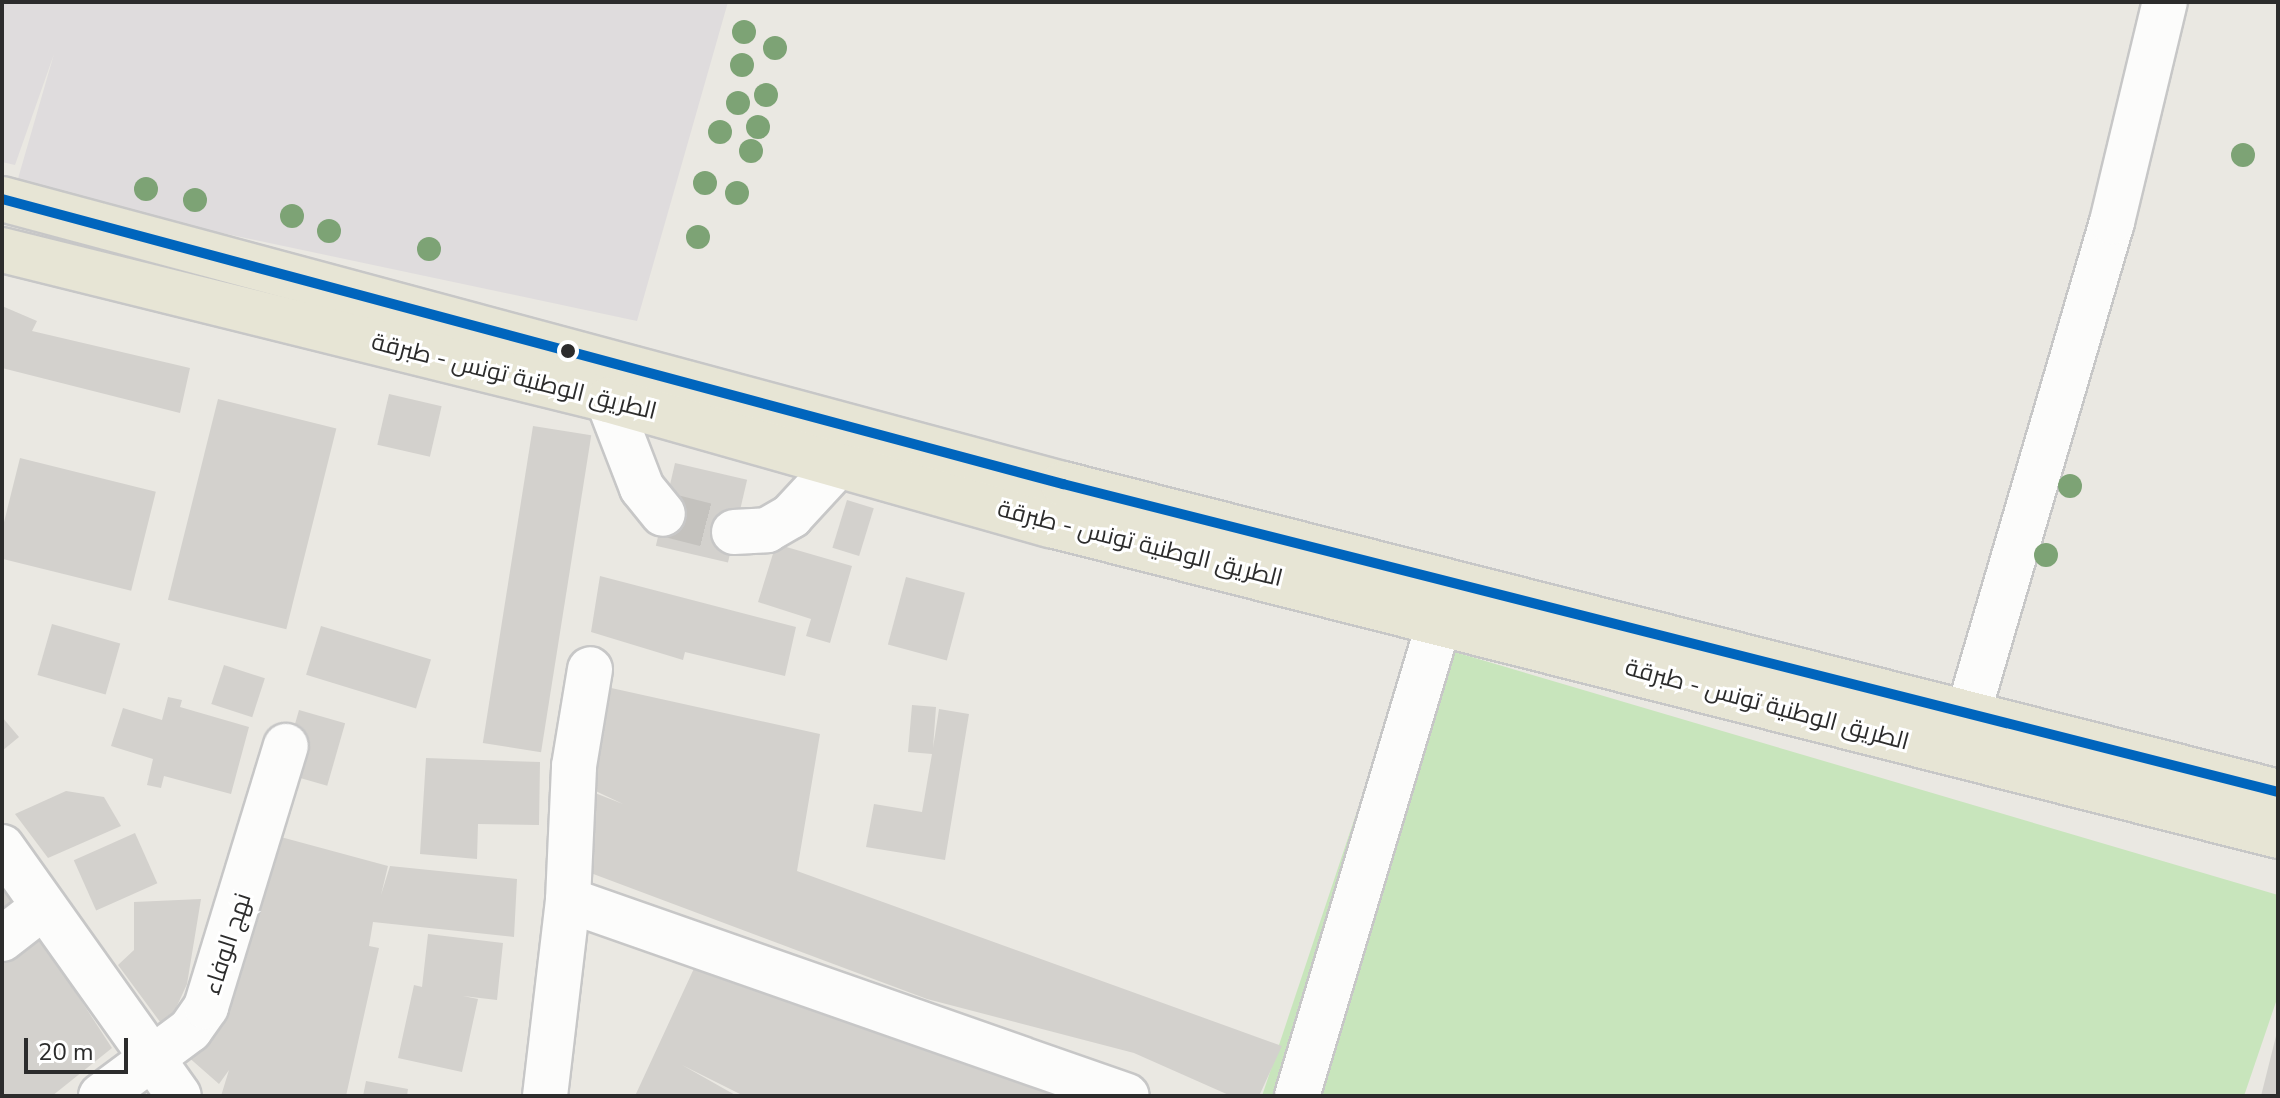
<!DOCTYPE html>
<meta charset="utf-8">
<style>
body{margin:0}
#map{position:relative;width:2280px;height:1098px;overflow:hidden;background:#eae8e2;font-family:"Nunito Sans",Cairo,sans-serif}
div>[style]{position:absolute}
.industrial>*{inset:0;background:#dfdcdd}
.green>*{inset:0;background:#c8e5bc}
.building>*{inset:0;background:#d3d1cd;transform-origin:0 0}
.minor-tunnel>*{height:44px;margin-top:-22px;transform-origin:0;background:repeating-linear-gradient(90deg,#c4c2be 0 44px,transparent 0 66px)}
.roads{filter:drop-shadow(2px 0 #c7c7c7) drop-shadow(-2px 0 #c7c7c7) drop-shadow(0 2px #c7c7c7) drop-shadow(0 -2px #c7c7c7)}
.minor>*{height:44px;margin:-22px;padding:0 22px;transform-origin:22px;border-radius:22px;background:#fcfcfb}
.major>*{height:44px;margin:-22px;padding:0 22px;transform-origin:22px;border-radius:22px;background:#e7e5d5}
.bus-1>*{height:10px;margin:-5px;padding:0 5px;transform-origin:5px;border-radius:5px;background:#0065bd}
.trees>*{width:24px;height:24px;margin:-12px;border-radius:50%;background:#7da375}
.dots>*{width:22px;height:22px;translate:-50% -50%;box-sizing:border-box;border:4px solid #fff;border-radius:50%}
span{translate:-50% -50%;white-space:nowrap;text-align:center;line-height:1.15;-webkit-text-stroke:6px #fff;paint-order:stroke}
.street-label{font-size:24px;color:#2c2c2c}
.frame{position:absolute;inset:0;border:4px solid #2c2c2c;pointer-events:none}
.scale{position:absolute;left:24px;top:1038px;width:104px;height:36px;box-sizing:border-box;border:4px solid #2c2c2c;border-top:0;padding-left:10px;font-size:24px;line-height:28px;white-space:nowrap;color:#2c2c2c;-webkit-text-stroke:6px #fff;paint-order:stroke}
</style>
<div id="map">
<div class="industrial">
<i style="clip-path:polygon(2px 2px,728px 2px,637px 321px,15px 189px,54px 54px,15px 165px,2px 162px)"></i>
</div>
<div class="green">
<i style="clip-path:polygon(1414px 640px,2278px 895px,2278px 996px,2244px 1096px,1262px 1096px)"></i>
</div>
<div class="building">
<i style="clip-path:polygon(2px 306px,37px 321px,32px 331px,190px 368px,180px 413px,2px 368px)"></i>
<i style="left:389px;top:394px;width:54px;height:52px;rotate:13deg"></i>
<i style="left:218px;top:399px;width:122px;height:207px;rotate:14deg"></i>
<i style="left:533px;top:426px;width:59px;height:321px;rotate:9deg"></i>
<i style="left:20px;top:458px;width:140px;height:102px;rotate:14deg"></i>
<i style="left:675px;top:463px;width:74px;height:85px;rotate:13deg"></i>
<i style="left:847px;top:500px;width:28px;height:50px;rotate:17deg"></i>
<i style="clip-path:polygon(776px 544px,852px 566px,830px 643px,806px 636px,811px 619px,758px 602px)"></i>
<i style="clip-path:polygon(600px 576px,796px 627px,785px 676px,685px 652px,683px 660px,591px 632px)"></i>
<i style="left:906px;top:577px;width:61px;height:70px;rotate:15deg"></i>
<i style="left:52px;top:624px;width:71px;height:53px;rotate:16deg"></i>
<i style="left:321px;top:626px;width:115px;height:51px;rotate:17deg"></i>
<i style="left:224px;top:665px;width:43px;height:41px;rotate:18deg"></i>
<i style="clip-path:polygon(584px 682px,820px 734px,797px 871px,1282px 1046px,1259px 1096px,1231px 1096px,1134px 1053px,927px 999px,588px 872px,594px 852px,583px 819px,595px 793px,623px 804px,568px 778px)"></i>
<i style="clip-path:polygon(168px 697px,182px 700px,180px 707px,249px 727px,231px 794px,164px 776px,161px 788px,147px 785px,153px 759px,111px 746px,123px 708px,162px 720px)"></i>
<i style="clip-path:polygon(912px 705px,936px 707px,933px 748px,939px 709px,969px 714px,945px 860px,866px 847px,874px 804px,922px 812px,932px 754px,908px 752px)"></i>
<i style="left:299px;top:710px;width:48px;height:65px;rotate:16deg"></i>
<i style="clip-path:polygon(2px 717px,19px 737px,2px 751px)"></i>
<i style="clip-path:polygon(426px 758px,540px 762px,539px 825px,478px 824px,477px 859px,420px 854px)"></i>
<i style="clip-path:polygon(66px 791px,104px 797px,121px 826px,48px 858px,15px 814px)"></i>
<i style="left:135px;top:833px;width:55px;height:67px;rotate:66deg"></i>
<i style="clip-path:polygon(266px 833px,388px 866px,381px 895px,390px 866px,517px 879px,514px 937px,373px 922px,369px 946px,379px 948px,346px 1096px,221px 1096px,229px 1070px,219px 1084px,178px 1048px)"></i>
<i style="clip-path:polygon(2px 885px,14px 901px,2px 911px)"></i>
<i style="clip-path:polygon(201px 899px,187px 984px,166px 1030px,118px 965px,134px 950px,134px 902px)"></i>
<i style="clip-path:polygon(28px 919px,112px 1048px,52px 1096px,2px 1096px,2px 942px)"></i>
<i style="clip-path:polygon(428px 934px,503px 943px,497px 1000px,463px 996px,478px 999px,462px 1072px,398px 1058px,414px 985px,422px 987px)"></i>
<i style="clip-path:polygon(697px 962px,1063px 1096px,744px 1096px,682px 1065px,737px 1096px,635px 1096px)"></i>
<i style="clip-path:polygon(2277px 1032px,2278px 1096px,2261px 1096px)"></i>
<i style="clip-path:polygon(366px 1081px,408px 1089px,407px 1096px,363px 1096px)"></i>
</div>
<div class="minor-tunnel">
<i style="left:663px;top:514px;width:73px;rotate:14.2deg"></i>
</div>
<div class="roads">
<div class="minor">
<i style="left:608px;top:400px;width:94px;rotate:68.9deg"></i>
<i style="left:642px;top:488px;width:33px;rotate:51deg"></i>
<i style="left:734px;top:532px;width:33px;rotate:-3deg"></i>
<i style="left:767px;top:530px;width:28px;rotate:-30deg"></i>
<i style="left:791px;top:516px;width:72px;rotate:-47.2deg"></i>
<i style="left:1969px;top:710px;width:509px;rotate:-73.67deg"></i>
<i style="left:2112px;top:222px;width:226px;rotate:-76.5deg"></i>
<i style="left:2px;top:847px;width:305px;rotate:54.6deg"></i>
<i style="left:568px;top:900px;width:592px;rotate:19.32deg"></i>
<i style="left:2px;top:939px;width:51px;rotate:-37.8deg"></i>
<i style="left:101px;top:1096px;width:111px;rotate:-36.6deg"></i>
<i style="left:190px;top:1030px;width:28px;rotate:-55deg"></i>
<i style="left:206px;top:1007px;width:273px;rotate:-73deg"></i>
<i style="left:545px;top:1096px;width:197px;rotate:-83.3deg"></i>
<i style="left:568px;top:900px;width:134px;rotate:-87.4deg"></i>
<i style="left:574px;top:766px;width:98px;rotate:-80.6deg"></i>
<i style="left:1297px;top:1096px;width:498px;rotate:-73.3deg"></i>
</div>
<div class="major">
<i style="left:2px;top:199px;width:1099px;rotate:15.04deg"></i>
<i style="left:1063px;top:484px;width:1253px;rotate:14.22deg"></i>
<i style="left:2px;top:250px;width:624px;rotate:13.9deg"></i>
<i style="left:608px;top:400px;width:460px;rotate:15.8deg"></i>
<i style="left:1051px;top:525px;width:1266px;rotate:14.22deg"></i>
</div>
</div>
<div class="bus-1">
<i style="left:2px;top:199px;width:1099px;rotate:15.04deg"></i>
<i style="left:1063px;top:484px;width:1253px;rotate:14.22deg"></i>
</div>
<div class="trees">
<i style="left:744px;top:32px"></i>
<i style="left:775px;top:48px"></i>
<i style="left:742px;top:65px"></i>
<i style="left:766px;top:95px"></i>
<i style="left:738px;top:103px"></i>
<i style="left:758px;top:127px"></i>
<i style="left:720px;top:132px"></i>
<i style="left:751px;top:151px"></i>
<i style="left:2243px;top:155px"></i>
<i style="left:705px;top:183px"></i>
<i style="left:146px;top:189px"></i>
<i style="left:737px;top:193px"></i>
<i style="left:195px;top:200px"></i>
<i style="left:292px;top:216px"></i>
<i style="left:329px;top:231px"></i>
<i style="left:698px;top:237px"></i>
<i style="left:429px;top:249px"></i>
<i style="left:2070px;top:486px"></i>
<i style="left:2046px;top:555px"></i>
</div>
<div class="dots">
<i style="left:568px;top:351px;background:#2c2c2c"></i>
</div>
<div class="street-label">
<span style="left:514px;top:377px;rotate:14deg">الطريق الوطنية تونس - طبرقة</span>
<span style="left:1140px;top:544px;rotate:14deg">الطريق الوطنية تونس - طبرقة</span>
<span style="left:1767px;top:705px;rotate:15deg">الطريق الوطنية تونس - طبرقة</span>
<span style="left:228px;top:944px;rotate:-72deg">نهج الوفاء</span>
</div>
<div class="frame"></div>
<div class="scale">20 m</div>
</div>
